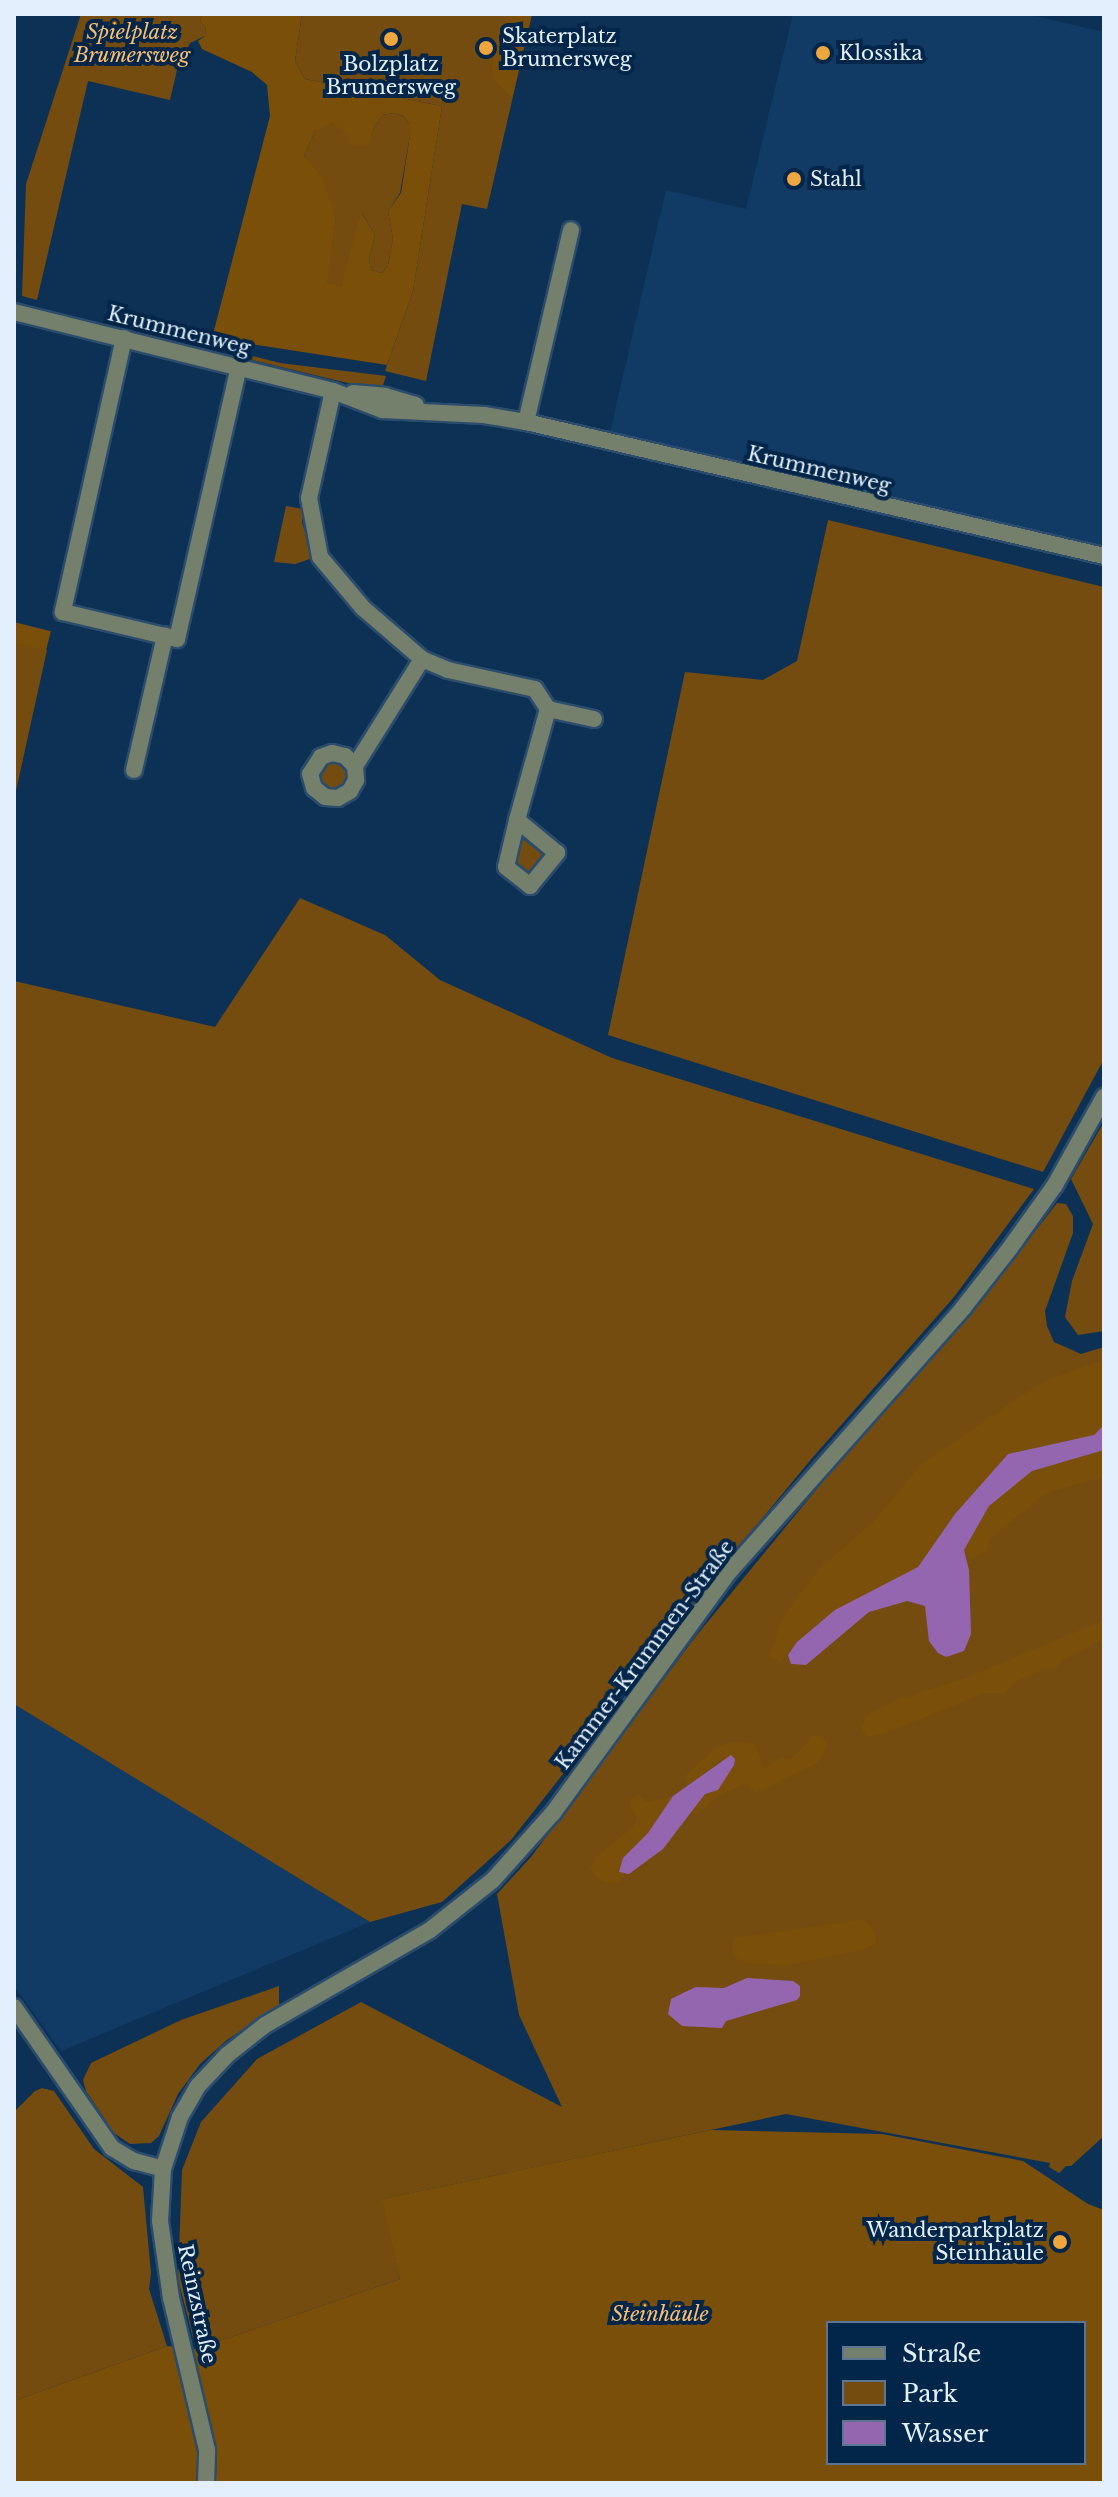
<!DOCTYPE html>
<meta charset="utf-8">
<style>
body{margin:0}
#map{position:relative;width:1118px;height:2497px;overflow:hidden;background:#0d3154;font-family:"Libre Baskerville",serif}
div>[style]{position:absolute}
.built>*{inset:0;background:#113b64}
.green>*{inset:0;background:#744c0f}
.round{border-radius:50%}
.forest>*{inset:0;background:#7a4f09;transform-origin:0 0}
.water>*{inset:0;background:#9466b0}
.roads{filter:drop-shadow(2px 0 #2b4c6c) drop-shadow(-2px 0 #2b4c6c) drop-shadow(0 2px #2b4c6c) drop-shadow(0 -2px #2b4c6c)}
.minor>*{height:16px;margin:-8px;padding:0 8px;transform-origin:8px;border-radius:8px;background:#74806b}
.tertiary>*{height:16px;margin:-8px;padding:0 8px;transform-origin:8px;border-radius:8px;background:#74806b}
.dots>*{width:22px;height:22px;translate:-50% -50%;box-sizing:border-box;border:4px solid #022649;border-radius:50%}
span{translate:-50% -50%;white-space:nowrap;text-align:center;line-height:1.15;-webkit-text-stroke:8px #022649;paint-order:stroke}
.park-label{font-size:20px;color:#fcbe6f;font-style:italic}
.poi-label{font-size:20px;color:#e3effd}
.left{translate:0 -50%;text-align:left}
.right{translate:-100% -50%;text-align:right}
.street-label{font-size:20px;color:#e3effd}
.frame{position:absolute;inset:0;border:16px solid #e3effd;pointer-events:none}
.legend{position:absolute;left:826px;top:2321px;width:260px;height:144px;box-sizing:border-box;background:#022649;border:2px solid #5c7691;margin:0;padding:10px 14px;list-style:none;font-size:24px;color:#e3effd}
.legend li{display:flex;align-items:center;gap:16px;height:40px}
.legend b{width:40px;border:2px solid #5c7691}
</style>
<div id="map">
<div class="built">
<i style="clip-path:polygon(793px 14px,1026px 14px,1104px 32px,1104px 548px,610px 432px,666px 190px,746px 209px)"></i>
<i style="clip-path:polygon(14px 1704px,370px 1922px,61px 2051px,14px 1986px)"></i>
</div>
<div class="green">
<i style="clip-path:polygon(81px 14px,202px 14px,200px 22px,206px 28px,205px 36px,190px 43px,177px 70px,170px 100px,88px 81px,37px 300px,22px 296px,26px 184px)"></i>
<i style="clip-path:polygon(302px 14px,532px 14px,487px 209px,462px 204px,426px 381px,385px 371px,413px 291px,442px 106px,305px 79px,295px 61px)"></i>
<i style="clip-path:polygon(394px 113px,403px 116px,410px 124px,410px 135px,400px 193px,388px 211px,393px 239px,388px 265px,382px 273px,371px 270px,369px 259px,375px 235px,362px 213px,341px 287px,326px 283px,336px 218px,304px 156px,315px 131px,322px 125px,332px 123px,341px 127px,367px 147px,374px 127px,383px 115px)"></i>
<i style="clip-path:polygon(253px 356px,280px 363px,386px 376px,381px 391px,252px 360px)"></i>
<i style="clip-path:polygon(286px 506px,303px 509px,302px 522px,313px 558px,295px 564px,274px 562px)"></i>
<i style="clip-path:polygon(828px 520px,1104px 587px,1104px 1059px,1043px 1172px,608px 1035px,685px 672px,763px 680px,797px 661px)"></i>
<i style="clip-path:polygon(14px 642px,47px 650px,14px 800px)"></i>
<i class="round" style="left:320px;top:762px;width:28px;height:28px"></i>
<i style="clip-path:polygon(523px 839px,542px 854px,535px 869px,527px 872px,521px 870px,514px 859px)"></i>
<i style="clip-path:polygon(300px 898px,385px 935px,440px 980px,612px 1058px,1034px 1189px,954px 1297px,813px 1457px,639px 1667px,600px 1727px,511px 1840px,442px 1902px,370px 1922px,14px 1704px,14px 981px,215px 1027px)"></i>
<i style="clip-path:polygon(1104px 1122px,1104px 1331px,1078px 1335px,1065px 1317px,1072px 1281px,1093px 1224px,1071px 1179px)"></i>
<i style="clip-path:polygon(1057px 1203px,1066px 1204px,1073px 1216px,1073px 1233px,1045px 1311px,1047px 1326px,1054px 1342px,1081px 1354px,1104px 1347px,1104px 2136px,1071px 2166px,1066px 2166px,1059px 2173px,1049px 2167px,1050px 2163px,786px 2114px,383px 2199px,400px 2279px,196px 2349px,178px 2279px,182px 2170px,201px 2122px,257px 2059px,361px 2002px,562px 2107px,519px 2015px,497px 1894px,531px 1857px,696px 1636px,834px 1468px,975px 1309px)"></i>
<i style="clip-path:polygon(279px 1986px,279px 2005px,227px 2040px,200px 2064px,178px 2094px,159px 2136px,151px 2143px,130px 2144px,114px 2133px,86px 2091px,83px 2080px,91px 2063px,181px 2020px)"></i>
<i style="clip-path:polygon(42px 2088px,54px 2091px,94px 2149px,143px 2187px,151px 2273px,149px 2289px,167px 2346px,14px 2401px,14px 2112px,35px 2091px)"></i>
</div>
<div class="forest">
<i style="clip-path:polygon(evenodd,202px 14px,302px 14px,295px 61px,305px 79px,442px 106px,413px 291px,387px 365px,212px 338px,270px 116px,267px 85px,252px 72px,202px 49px,198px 41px,205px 36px,206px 28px,200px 22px,202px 14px,394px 113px,403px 116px,410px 124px,410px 135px,401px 193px,388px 211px,393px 239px,388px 265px,382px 273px,371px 270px,369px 259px,375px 235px,361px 212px,341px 286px,327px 283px,336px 218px,322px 177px,304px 156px,315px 131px,332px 123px,348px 135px,349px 145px,368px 147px,374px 127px,383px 115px,394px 113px)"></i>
<i style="clip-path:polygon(509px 14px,532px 14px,512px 98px,493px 78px,492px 65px,499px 31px)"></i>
<i style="left:14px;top:622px;width:38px;height:20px;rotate:14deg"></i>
<i style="clip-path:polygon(1104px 1359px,1104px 1425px,1094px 1435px,1008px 1454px,955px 1514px,918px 1567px,797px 1642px,781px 1662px,769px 1658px,782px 1618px,821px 1567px,871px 1524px,922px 1464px,1040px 1383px)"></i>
<i style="clip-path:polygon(1104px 1450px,1104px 1477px,1046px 1493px,990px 1538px,986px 1552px,971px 1559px,964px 1550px,989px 1506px,1032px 1471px)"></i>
<i style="clip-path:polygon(1104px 1620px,1104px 1639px,1063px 1659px,1055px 1669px,1042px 1670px,1018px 1680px,1005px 1693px,984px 1693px,895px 1730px,868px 1737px,861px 1731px,865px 1716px,893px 1701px,968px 1677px)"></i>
<i style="clip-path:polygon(815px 1734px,823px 1737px,828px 1747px,817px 1763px,755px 1793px,747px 1784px,733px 1789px,718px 1796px,698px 1815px,693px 1813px,725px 1756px,688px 1786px,685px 1776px,714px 1749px,731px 1742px,754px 1743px,761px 1758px,762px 1769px,782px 1757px,790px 1760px)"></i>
<i style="clip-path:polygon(639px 1795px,647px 1802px,673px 1796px,648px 1833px,623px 1858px,619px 1872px,625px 1875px,618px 1883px,603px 1882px,590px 1869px,597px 1856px,634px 1826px,637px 1818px,630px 1806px,631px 1798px)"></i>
<i style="clip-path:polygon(864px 1919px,875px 1931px,876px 1944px,862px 1950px,785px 1966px,745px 1963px,732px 1952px,733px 1938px)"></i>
<i style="clip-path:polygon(evenodd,711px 2130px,882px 2134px,1023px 2161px,1088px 2204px,1104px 2210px,1104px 2483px,14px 2483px,14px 2401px,167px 2346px,196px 2349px,400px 2279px,382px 2199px,711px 2130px,828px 2323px,1084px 2323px,1084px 2463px,828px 2463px,828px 2323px)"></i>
</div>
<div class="water">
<i style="clip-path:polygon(1104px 1425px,1104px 1450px,1032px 1471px,989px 1506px,964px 1550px,969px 1570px,971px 1634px,964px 1651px,946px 1657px,938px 1653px,929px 1641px,925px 1606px,907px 1601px,869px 1612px,806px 1665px,791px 1664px,788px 1655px,797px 1642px,835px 1610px,918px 1567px,955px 1514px,1008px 1454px,1094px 1435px)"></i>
<i style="clip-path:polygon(731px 1755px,735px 1759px,734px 1765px,718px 1790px,705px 1794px,663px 1849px,629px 1874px,619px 1872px,623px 1858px,648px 1833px,673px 1796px)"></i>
<i style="clip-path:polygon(747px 1978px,793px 1981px,800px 1986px,800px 1996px,797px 2000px,726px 2021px,722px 2028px,682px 2026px,668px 2014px,671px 1999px,683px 1993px,696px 1987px,724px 1988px)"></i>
</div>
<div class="roads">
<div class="minor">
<i style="left:14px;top:312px;width:329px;rotate:13.9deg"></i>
<i style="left:333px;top:391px;width:53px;rotate:21.2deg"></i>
<i style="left:382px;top:410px;width:102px;rotate:2.8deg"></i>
<i style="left:484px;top:415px;width:43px;rotate:9.5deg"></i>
<i style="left:526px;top:422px;width:593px;rotate:13.05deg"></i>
<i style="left:124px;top:338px;width:281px;rotate:102.6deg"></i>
<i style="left:63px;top:612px;width:117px;rotate:13.3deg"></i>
<i style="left:177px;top:639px;width:280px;rotate:-77.2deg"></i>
<i style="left:333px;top:391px;width:110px;rotate:102.6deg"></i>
<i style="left:309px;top:498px;width:60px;rotate:79.4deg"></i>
<i style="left:320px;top:557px;width:67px;rotate:49.9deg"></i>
<i style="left:363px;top:608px;width:78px;rotate:40.8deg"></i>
<i style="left:422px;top:659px;width:28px;rotate:23deg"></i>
<i style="left:448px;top:670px;width:89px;rotate:12.3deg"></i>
<i style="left:535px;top:689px;width:24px;rotate:57deg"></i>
<i style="left:548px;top:709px;width:115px;rotate:105.6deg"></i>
<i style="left:517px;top:820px;width:48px;rotate:103.2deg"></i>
<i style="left:506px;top:867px;width:31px;rotate:38deg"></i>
<i style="left:530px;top:886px;width:43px;rotate:-50.7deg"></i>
<i style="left:557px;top:853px;width:52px;rotate:-140.5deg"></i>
<i style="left:353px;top:393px;width:32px;rotate:5deg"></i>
<i style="left:385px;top:396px;width:32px;rotate:16deg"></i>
<i style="left:526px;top:422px;width:197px;rotate:-76.8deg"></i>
<i style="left:548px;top:709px;width:47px;rotate:12.3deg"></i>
<i style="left:355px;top:766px;width:14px;rotate:-135deg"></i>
<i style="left:345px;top:756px;width:13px;rotate:-167deg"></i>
<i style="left:332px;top:753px;width:12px;rotate:160deg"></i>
<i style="left:321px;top:757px;width:20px;rotate:123deg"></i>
<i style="left:310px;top:774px;width:15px;rotate:74deg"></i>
<i style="left:314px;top:788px;width:14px;rotate:39deg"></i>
<i style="left:325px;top:797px;width:13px;rotate:4deg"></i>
<i style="left:338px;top:798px;width:14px;rotate:-30deg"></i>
<i style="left:350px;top:791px;width:13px;rotate:-61deg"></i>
<i style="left:356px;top:780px;width:14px;rotate:-94deg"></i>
<i style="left:355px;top:766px;width:126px;rotate:-57.9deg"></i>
<i style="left:134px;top:770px;width:138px;rotate:-77deg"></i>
<i style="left:14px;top:2007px;width:172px;rotate:55.2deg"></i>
<i style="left:112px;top:2148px;width:26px;rotate:31deg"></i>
<i style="left:134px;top:2161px;width:30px;rotate:15deg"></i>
</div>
<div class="tertiary">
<i style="left:206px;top:2483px;width:33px;rotate:-88deg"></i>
<i style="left:207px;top:2450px;width:156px;rotate:-103.3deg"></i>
<i style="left:171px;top:2298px;width:78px;rotate:-98.1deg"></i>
<i style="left:160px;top:2221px;width:52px;rotate:-86.7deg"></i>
<i style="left:163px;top:2169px;width:55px;rotate:-71.9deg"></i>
<i style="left:180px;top:2117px;width:34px;rotate:-60deg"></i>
<i style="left:197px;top:2087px;width:44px;rotate:-46.8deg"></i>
<i style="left:227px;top:2055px;width:48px;rotate:-38.3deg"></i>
<i style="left:265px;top:2025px;width:190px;rotate:-29.9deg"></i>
<i style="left:430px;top:1930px;width:80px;rotate:-38.4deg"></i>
<i style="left:493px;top:1880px;width:90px;rotate:-48.2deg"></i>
<i style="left:553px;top:1813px;width:298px;rotate:-53.9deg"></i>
<i style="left:729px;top:1572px;width:353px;rotate:-48.4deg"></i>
<i style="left:963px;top:1308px;width:76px;rotate:-51.9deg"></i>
<i style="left:1010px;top:1248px;width:77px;rotate:-54.5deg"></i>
<i style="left:1055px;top:1185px;width:101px;rotate:-60.9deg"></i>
</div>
</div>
<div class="dots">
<i style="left:391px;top:39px;background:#f0a63e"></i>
<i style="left:486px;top:48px;background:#f0a63e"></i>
<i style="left:823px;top:53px;background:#f0a63e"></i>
<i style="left:794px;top:179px;background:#f0a63e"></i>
<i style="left:1060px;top:2242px;background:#f0a63e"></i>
</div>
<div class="park-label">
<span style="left:132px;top:44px">Spielplatz<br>Brumersweg</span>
<span style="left:660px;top:2314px">Steinhäule</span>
</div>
<div class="poi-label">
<span class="left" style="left:502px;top:48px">Skaterplatz<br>Brumersweg</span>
<span class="left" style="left:839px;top:53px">Klossika</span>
<span style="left:391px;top:76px">Bolzplatz<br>Brumersweg</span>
<span class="left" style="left:810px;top:179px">Stahl</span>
<span class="right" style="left:1044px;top:2242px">Wanderparkplatz<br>Steinhäule</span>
</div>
<div class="street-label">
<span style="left:179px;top:331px;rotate:14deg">Krummenweg</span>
<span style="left:819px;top:470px;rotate:13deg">Krummenweg</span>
<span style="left:645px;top:1655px;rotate:-53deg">Kammer-Krummen-Straße</span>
<span style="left:197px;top:2304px;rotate:78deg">Reinzstraße</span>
</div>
<div class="frame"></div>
<ul class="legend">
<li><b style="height:10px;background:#74806b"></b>Straße</li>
<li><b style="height:22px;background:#744c0f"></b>Park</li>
<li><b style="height:22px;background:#9466b0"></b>Wasser</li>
</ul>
</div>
